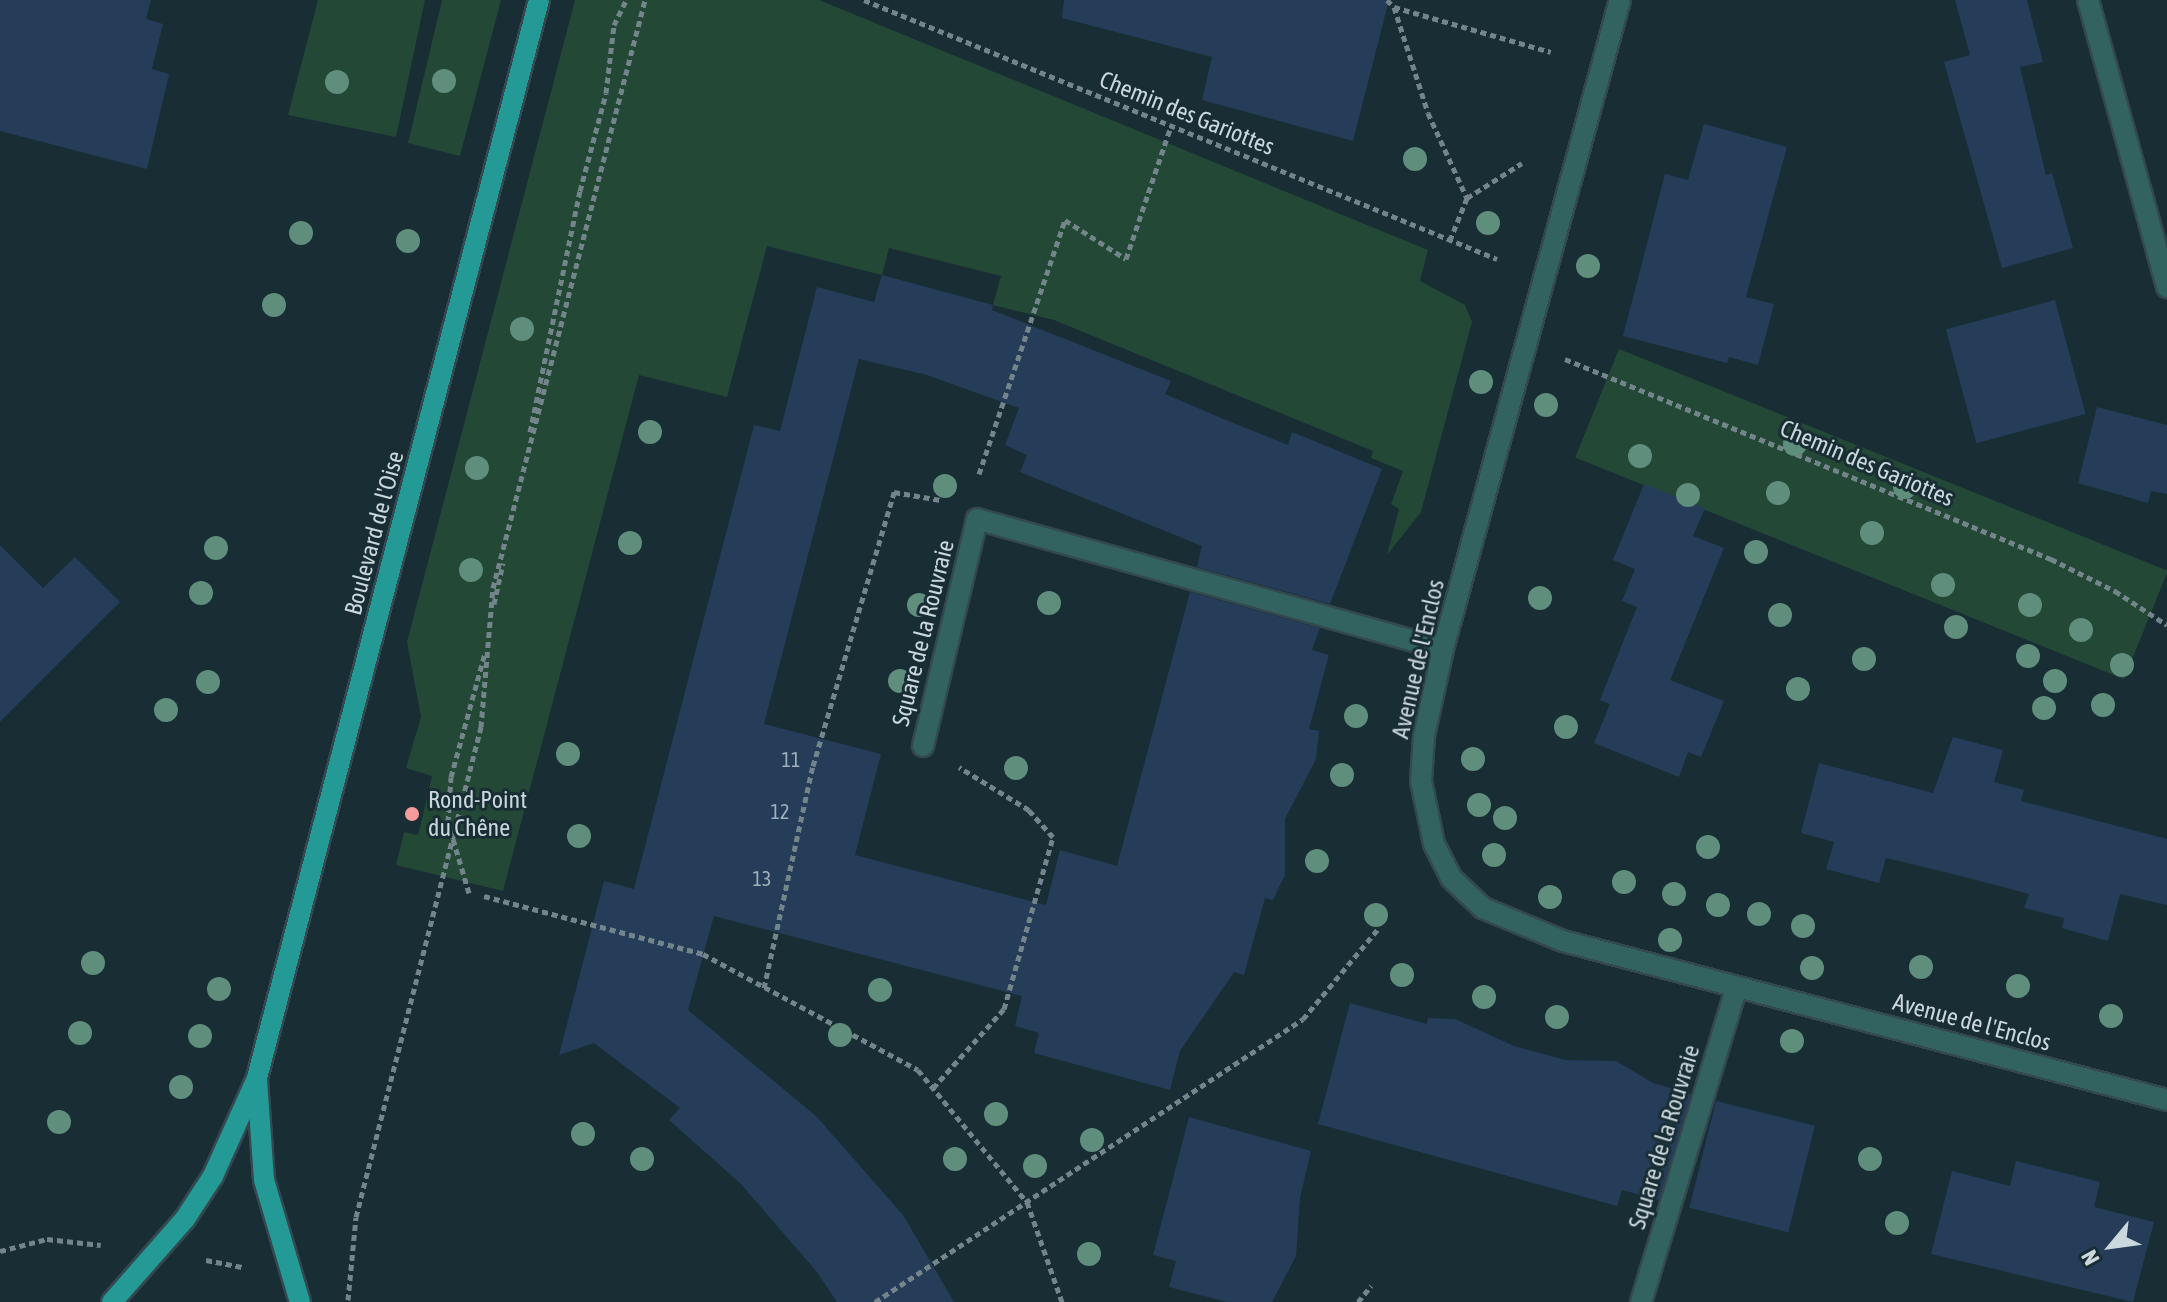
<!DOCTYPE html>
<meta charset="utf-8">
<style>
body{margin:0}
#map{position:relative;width:2167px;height:1302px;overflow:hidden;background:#182d34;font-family:"Asap Condensed",sans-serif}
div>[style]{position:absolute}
.green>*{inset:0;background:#234835;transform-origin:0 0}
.building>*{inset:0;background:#253d59;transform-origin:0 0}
.path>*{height:5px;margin-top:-2.5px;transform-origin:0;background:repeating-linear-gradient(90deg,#73848a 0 6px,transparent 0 10px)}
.roads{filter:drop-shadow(2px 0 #34484f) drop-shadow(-2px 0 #34484f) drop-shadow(0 2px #34484f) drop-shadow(0 -2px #34484f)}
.minor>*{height:20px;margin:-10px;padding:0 10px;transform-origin:10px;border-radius:10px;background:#326360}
.major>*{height:20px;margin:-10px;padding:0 10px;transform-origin:10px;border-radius:10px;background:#239a96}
.trees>*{width:24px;height:24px;margin:-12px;border-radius:50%;background:#5f8e7c}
.dots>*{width:22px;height:22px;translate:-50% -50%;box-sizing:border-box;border:4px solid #182d34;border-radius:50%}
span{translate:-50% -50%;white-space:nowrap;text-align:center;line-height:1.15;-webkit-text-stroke:6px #182d34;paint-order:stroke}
.number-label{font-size:20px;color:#a1b0bb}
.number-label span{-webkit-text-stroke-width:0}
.street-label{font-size:24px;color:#cad7dc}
.poi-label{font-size:24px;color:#cad7dc}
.left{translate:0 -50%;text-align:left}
.north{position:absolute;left:2071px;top:1206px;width:80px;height:80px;-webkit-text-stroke:6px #182d34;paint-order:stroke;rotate:241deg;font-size:22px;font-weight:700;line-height:32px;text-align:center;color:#cad7dc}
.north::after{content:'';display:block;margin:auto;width:28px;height:36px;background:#cad7dc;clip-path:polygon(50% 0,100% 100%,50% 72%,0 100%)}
</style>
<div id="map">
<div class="green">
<i style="clip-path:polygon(318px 0,425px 0,396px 137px,288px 115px)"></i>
<i style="clip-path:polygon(442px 0,501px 0,460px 156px,408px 143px)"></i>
<i style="clip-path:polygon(575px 0,819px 0,1428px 250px,1420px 281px,1465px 305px,1472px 322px,1421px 512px,1387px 555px,1399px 509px,1391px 504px,1403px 471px,1371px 458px,1373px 451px,1054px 320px,993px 305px,1001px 276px,889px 248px,882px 275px,767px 246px,727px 397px,639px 375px,503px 891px,396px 865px,404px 832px,418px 835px,432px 776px,406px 768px,421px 717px,407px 642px)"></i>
<i style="left:1619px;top:349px;width:592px;height:117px;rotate:22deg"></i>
</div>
<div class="building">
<i style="clip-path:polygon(0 0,151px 0,146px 19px,163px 24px,152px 69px,169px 74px,147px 169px,0 131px)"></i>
<i style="clip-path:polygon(1064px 0,1389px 0,1353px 141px,1202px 100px,1212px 57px,1062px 18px)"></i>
<i style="clip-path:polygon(1955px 0,2027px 0,2043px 62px,2020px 67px,2046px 175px,2052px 173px,2073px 248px,2002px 268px,1944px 62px,1970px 55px)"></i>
<i style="clip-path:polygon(1704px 124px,1787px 147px,1746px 297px,1774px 304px,1758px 365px,1729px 357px,1727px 363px,1623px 336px,1665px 174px,1688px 180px)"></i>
<i style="clip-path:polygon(882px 275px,993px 305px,992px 310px,1171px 381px,1165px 394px,1221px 418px,1288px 445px,1292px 432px,1382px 469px,1330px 604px,1197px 567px,1202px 546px,1020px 472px,1027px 455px,1005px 445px,1019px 408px,927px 375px,859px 359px,764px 724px,881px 754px,855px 855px,1046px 905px,1060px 850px,1117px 866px,1190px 592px,1320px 628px,1312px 650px,1329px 655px,1309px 729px,1319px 731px,1316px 759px,1285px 819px,1285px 875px,1273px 900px,1265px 898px,1244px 975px,1234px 972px,1180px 1051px,1170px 1090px,1034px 1053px,1039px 1033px,1015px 1026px,1022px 996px,714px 916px,688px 1010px,816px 1116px,903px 1215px,954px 1302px,837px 1302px,817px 1272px,740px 1183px,669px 1120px,680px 1108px,594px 1043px,559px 1055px,604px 881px,634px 889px,754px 425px,780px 431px,817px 287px,874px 302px)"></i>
<i style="left:2055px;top:300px;width:118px;height:113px;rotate:75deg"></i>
<i style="clip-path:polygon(2097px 407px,2167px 425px,2167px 494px,2151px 491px,2148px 503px,2078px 483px)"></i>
<i style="clip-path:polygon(1644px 484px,1705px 508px,1693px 536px,1724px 548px,1670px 680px,1724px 701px,1701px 757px,1688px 752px,1679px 777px,1594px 743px,1610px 704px,1600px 700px,1637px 607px,1622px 601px,1635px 569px,1613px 560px)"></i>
<i style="clip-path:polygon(0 545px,43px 588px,75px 557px,120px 602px,0 722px)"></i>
<i style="clip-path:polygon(1953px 737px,2003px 750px,1994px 782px,2024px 790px,2021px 801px,2167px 839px,2167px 905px,2120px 894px,2108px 941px,2062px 928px,2064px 918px,2024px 908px,2029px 894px,1961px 876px,1886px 858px,1879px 883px,1826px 869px,1834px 842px,1801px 833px,1819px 763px,1933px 793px)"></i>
<i style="clip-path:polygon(1350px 1003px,1427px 1024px,1428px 1018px,1455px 1019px,1514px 1046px,1565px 1060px,1616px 1061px,1653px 1083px,1691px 1094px,1659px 1200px,1622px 1190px,1617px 1206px,1318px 1124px)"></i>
<i style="left:1716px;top:1101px;width:102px;height:110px;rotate:14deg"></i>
<i style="clip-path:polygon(1189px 1117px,1311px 1151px,1300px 1198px,1296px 1256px,1272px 1302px,1227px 1302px,1169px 1287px,1176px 1261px,1153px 1255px)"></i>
<i style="clip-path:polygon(2016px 1161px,2100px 1182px,2094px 1207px,2154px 1222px,2133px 1302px,1931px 1254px,1952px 1171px,2010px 1186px)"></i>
</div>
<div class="path">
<i style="left:864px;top:0;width:684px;rotate:22.25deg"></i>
<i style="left:1387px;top:0;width:10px;rotate:45deg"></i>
<i style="left:1394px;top:7px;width:163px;rotate:16deg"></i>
<i style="left:1394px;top:7px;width:111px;rotate:72.2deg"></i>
<i style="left:1428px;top:113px;width:94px;rotate:65.4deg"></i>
<i style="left:1467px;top:198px;width:45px;rotate:112deg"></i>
<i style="left:1467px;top:198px;width:65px;rotate:-32.5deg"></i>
<i style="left:1565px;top:359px;width:526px;rotate:22.37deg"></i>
<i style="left:2051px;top:559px;width:72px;rotate:26.6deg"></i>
<i style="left:2115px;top:591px;width:62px;rotate:33.2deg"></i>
<i style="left:530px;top:432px;width:246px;rotate:-78.3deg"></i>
<i style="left:580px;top:191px;width:101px;rotate:-75.1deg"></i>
<i style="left:606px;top:93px;width:68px;rotate:-83.3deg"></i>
<i style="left:614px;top:25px;width:28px;rotate:-64deg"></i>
<i style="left:979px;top:474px;width:268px;rotate:-71.3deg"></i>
<i style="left:1065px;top:220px;width:72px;rotate:32.6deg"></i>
<i style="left:1126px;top:259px;width:140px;rotate:-71.3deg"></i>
<i style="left:494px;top:604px;width:42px;rotate:-77.6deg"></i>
<i style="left:469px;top:893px;width:74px;rotate:-106.5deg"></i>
<i style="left:448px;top:822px;width:45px;rotate:-86.2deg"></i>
<i style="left:451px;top:777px;width:129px;rotate:-74.7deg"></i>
<i style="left:484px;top:896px;width:227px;rotate:14.8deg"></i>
<i style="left:703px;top:954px;width:244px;rotate:28.3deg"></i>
<i style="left:918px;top:1070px;width:171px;rotate:50.5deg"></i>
<i style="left:1027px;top:1202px;width:106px;rotate:70.7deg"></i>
<i style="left:764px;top:988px;width:227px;rotate:-77.6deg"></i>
<i style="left:813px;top:766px;width:286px;rotate:-73.5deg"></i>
<i style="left:894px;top:492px;width:47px;rotate:9.9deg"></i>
<i style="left:933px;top:1088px;width:106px;rotate:-48.1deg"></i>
<i style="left:1004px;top:1009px;width:179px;rotate:-74.1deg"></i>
<i style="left:1053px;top:837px;width:36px;rotate:-132deg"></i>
<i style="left:1029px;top:810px;width:82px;rotate:-148.4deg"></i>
<i style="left:0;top:1251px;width:49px;rotate:-14.3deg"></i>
<i style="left:47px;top:1239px;width:54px;rotate:6.3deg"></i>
<i style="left:206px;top:1260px;width:38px;rotate:11deg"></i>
<i style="left:348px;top:1300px;width:83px;rotate:-84.5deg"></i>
<i style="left:356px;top:1217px;width:506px;rotate:-75.69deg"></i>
<i style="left:481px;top:727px;width:140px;rotate:-85.1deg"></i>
<i style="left:493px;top:588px;width:607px;rotate:-75.51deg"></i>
<i style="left:875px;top:1302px;width:513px;rotate:-33.47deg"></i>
<i style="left:1303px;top:1019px;width:117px;rotate:-50.2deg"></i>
<i style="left:1358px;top:1302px;width:21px;rotate:-51deg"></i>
</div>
<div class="roads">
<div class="minor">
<i style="left:1620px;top:0;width:673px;rotate:105.26deg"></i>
<i style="left:1443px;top:649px;width:89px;rotate:102.3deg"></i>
<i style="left:1424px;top:736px;width:45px;rotate:93.8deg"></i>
<i style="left:1421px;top:781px;width:64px;rotate:78.3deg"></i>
<i style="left:1434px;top:844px;width:38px;rotate:63deg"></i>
<i style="left:1451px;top:878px;width:44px;rotate:43.2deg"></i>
<i style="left:1483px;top:908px;width:87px;rotate:22.4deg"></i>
<i style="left:1563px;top:941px;width:625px;rotate:14.75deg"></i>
<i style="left:2088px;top:0;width:298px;rotate:74.6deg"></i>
<i style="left:923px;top:746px;width:233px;rotate:-76.6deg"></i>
<i style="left:977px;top:519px;width:484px;rotate:15.6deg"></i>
<i style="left:1641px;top:1302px;width:329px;rotate:-73.1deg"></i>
</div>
<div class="major">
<i style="left:257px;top:1080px;width:100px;rotate:86deg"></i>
<i style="left:264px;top:1180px;width:127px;rotate:73.6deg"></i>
<i style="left:112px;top:1302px;width:111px;rotate:-48.7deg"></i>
<i style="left:185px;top:1219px;width:51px;rotate:-56.9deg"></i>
<i style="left:213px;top:1176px;width:107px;rotate:-65.8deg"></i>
<i style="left:257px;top:1078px;width:1114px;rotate:-75.34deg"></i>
</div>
</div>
<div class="trees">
<i style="left:444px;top:81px"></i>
<i style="left:337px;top:82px"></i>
<i style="left:1415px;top:159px"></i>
<i style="left:1488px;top:223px"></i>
<i style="left:301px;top:233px"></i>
<i style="left:408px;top:241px"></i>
<i style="left:1588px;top:266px"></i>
<i style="left:274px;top:305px"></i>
<i style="left:522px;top:329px"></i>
<i style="left:1481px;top:382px"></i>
<i style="left:1546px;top:405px"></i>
<i style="left:650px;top:432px"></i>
<i style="left:1795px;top:444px"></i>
<i style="left:1640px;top:456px"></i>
<i style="left:477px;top:468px"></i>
<i style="left:945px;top:486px"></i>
<i style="left:1905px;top:487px"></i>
<i style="left:1778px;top:493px"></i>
<i style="left:1688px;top:495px"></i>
<i style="left:1872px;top:533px"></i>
<i style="left:630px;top:543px"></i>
<i style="left:216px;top:548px"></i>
<i style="left:1756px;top:552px"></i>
<i style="left:471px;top:570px"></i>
<i style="left:1943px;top:585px"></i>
<i style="left:201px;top:593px"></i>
<i style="left:1540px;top:598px"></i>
<i style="left:1049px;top:603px"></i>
<i style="left:919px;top:605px"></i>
<i style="left:2030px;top:605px"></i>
<i style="left:1780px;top:615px"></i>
<i style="left:1956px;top:627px"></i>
<i style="left:2081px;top:630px"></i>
<i style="left:2028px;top:656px"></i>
<i style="left:1864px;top:659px"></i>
<i style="left:2122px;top:665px"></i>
<i style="left:900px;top:681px"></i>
<i style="left:2055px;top:681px"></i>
<i style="left:208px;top:682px"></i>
<i style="left:1798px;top:689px"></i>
<i style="left:2103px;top:705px"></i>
<i style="left:2044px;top:708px"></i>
<i style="left:166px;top:710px"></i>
<i style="left:1356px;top:716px"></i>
<i style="left:1566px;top:727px"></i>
<i style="left:568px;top:754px"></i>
<i style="left:1473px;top:759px"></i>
<i style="left:1016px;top:768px"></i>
<i style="left:1342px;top:775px"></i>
<i style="left:1479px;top:805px"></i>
<i style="left:1505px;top:818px"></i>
<i style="left:579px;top:836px"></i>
<i style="left:1708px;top:847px"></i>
<i style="left:1494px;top:855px"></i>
<i style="left:1317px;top:861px"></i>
<i style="left:1624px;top:882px"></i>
<i style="left:1674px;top:894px"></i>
<i style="left:1550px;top:897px"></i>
<i style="left:1718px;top:905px"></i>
<i style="left:1759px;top:914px"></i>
<i style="left:1376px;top:915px"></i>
<i style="left:1803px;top:926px"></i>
<i style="left:1670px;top:940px"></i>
<i style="left:93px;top:963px"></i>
<i style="left:1921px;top:967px"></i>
<i style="left:1812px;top:968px"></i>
<i style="left:1402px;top:975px"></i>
<i style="left:2018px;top:986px"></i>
<i style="left:219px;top:989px"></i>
<i style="left:880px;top:990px"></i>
<i style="left:1484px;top:997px"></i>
<i style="left:2111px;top:1016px"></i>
<i style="left:1557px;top:1017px"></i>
<i style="left:80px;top:1033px"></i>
<i style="left:840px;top:1035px"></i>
<i style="left:200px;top:1036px"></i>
<i style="left:1792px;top:1041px"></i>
<i style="left:181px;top:1087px"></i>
<i style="left:996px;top:1114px"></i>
<i style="left:59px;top:1122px"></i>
<i style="left:583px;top:1134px"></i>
<i style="left:1092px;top:1140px"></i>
<i style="left:642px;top:1159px"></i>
<i style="left:955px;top:1159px"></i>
<i style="left:1870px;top:1159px"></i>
<i style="left:1035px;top:1166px"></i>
<i style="left:1897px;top:1223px"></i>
<i style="left:1089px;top:1254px"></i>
</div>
<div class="dots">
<i style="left:412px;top:814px;background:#f59b9c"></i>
</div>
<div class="number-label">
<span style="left:791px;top:759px">11</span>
<span style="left:780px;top:811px">12</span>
<span style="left:762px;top:878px">13</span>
</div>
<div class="street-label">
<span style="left:1187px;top:113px;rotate:22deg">Chemin des Gariottes</span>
<span style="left:1867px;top:463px;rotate:23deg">Chemin des Gariottes</span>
<span style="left:374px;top:533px;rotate:-75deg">Boulevard de l'Oise</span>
<span style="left:923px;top:633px;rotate:-76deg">Square de la Rouvraie</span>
<span style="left:1418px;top:659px;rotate:-77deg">Avenue de l'Enclos</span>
<span style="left:1972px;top:1022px;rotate:15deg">Avenue de l'Enclos</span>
<span style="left:1664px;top:1137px;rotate:-73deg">Square de la Rouvraie</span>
</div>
<div class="poi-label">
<span class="left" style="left:428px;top:814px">Rond-Point<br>du Chêne</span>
</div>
<div class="north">N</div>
</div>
